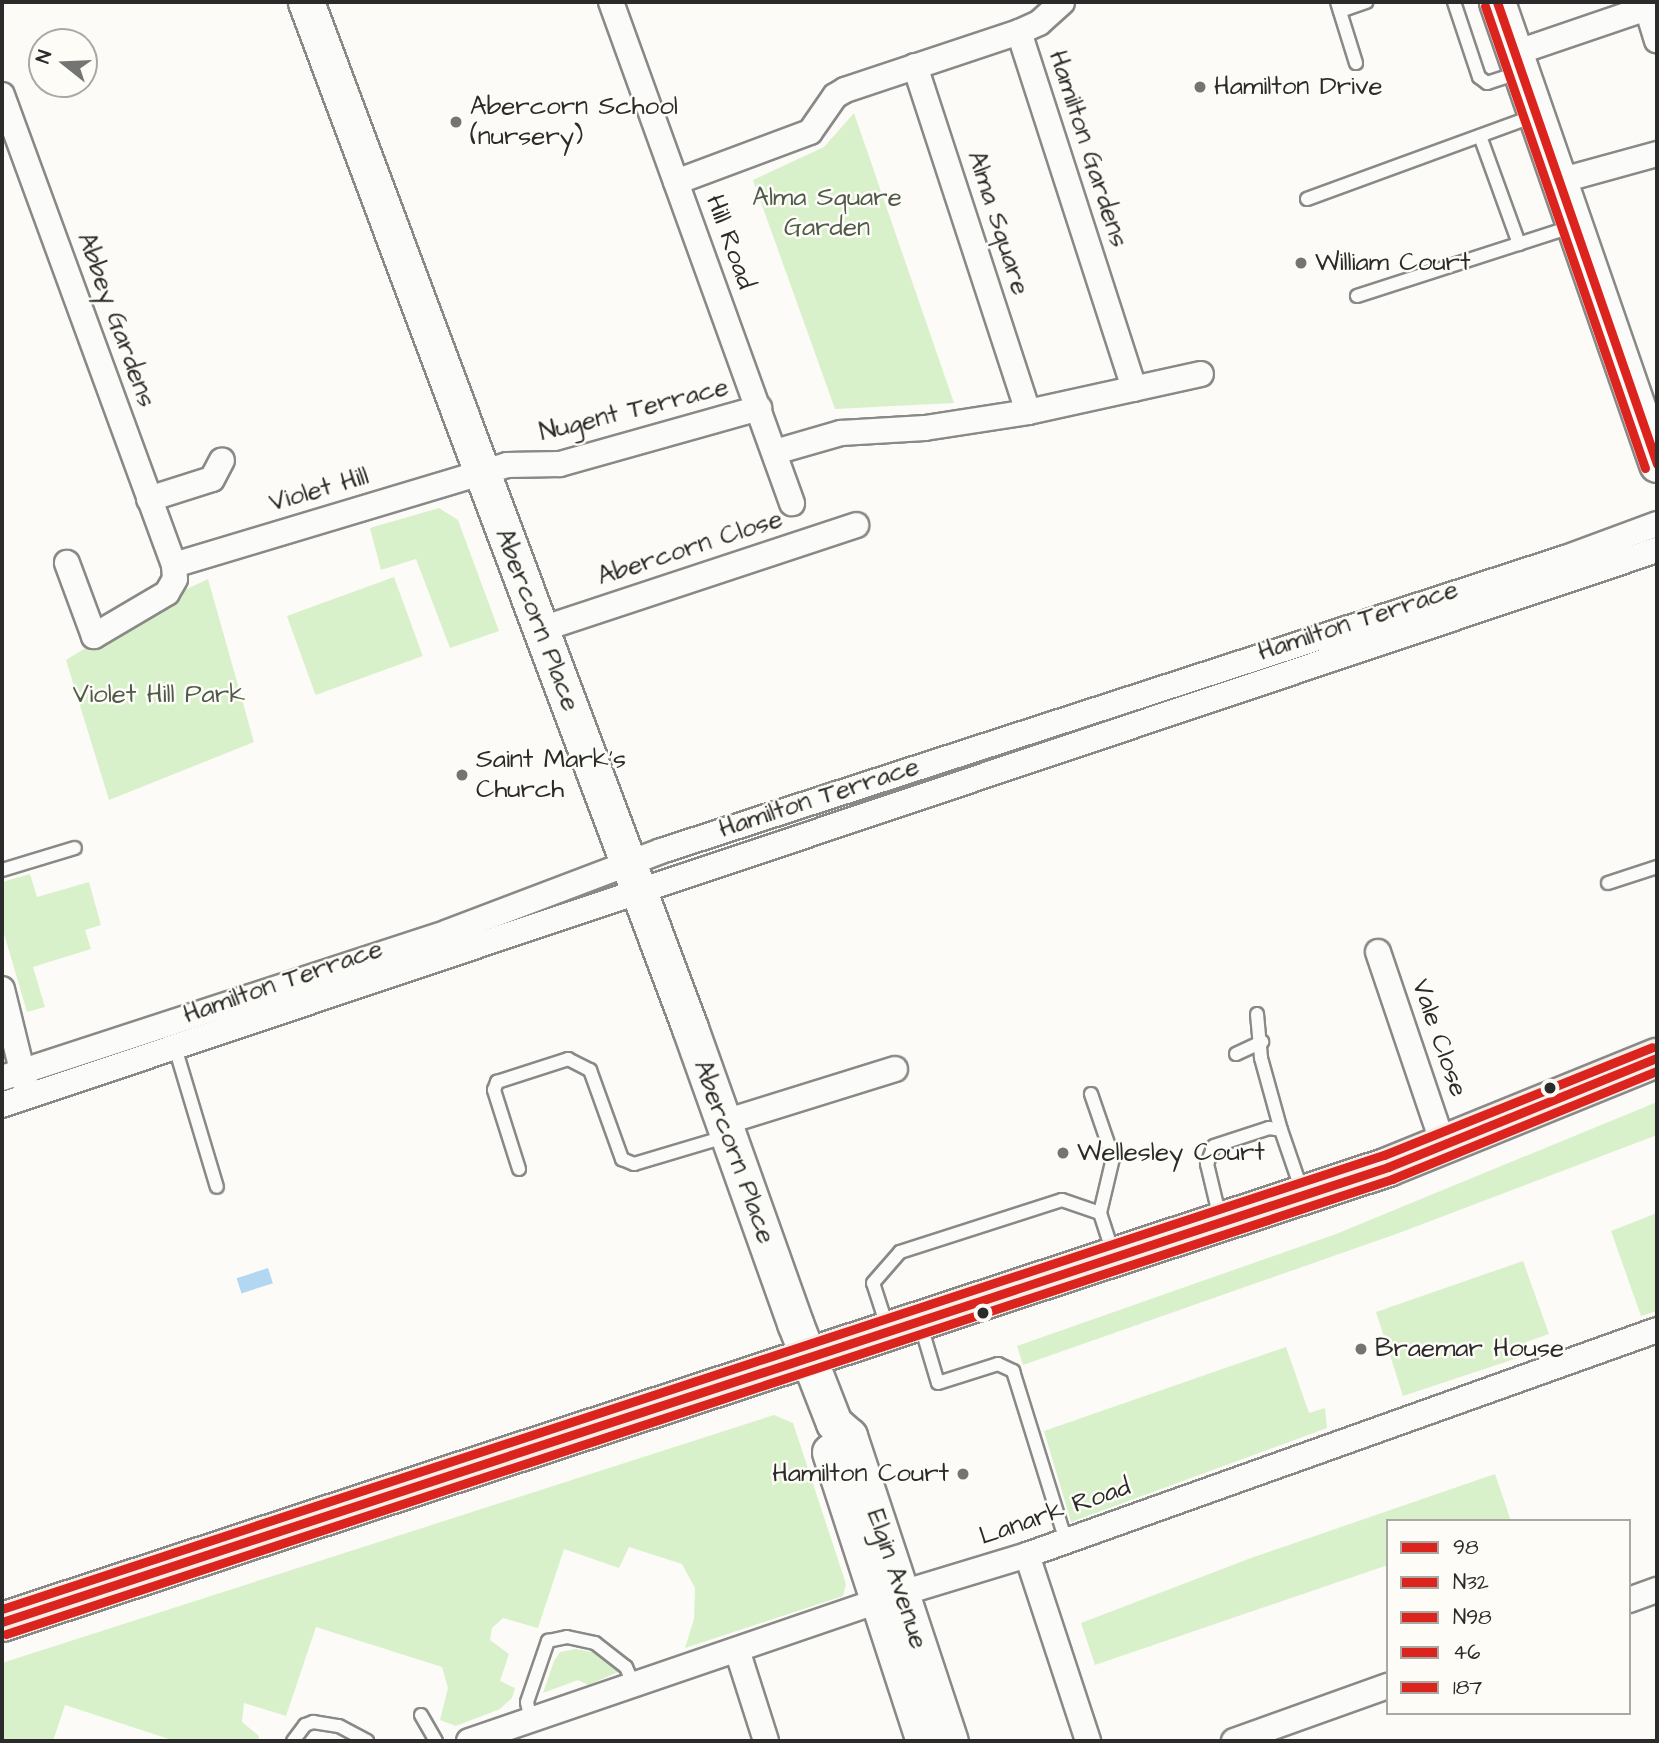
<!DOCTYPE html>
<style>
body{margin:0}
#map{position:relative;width:1659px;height:1743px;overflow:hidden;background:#fcfbf8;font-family:"Architects Daughter",sans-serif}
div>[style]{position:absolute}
.green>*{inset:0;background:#d9f1cb;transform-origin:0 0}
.water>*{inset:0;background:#b1d7f2;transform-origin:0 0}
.roads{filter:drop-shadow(2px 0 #898987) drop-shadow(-2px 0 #898987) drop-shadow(0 2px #898987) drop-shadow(0 -2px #898987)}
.lane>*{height:12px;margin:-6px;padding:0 6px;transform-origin:6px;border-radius:6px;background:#fbfbf9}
.street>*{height:24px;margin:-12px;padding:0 12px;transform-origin:12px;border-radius:12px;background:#fbfbf9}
.secondary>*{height:35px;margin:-17.5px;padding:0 17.5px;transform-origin:17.5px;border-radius:17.5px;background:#fbfbf9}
.primary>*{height:38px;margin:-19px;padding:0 19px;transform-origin:19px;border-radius:19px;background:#f3eee8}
.bus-1>*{height:9px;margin:-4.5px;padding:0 4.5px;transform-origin:4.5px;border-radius:4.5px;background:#dc241f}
.bus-2>*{height:9px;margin:-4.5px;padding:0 4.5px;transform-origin:4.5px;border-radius:4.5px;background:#dc241f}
.bus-3>*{height:9px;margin:-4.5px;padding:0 4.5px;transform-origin:4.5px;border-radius:4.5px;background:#dc241f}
.bus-4>*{height:9px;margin:-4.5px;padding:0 4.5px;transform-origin:4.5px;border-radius:4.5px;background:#dc241f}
.bus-5>*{height:9px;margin:-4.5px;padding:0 4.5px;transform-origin:4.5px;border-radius:4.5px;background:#dc241f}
.dots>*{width:19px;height:19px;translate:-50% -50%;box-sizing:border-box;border:4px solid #fdfcf7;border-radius:50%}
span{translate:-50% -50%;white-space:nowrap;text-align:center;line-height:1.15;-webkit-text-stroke:5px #fdfcf7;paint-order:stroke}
.poi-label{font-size:26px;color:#2b2b2b}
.left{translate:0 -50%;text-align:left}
.right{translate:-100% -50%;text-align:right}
.street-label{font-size:26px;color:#2b2b2b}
.park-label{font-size:26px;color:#505a4a}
.frame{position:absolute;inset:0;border:4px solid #2b2b2b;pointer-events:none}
.legend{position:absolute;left:1386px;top:1519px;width:245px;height:196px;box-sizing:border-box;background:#fdfcf7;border:2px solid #a9a8a5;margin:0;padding:9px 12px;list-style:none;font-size:21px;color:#2b2b2b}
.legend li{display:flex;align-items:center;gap:14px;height:35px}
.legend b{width:35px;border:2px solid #a9a8a5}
.north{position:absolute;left:28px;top:28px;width:70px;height:70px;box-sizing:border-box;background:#fdfcf7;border:2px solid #a9a8a5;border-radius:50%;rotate:288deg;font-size:19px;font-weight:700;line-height:28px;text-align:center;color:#2b2b2b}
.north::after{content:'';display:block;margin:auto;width:24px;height:32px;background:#747473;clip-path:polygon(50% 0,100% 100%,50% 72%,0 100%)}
</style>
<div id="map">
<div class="green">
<i style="clip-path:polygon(854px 113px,954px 403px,835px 409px,753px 180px,824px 147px)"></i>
<i style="clip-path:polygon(439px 508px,458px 520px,499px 631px,450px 648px,416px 559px,381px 570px,370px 528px)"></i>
<i style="left:394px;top:577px;width:84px;height:114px;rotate:70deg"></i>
<i style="clip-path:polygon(208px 579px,254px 742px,109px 800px,66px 660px,162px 601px)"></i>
<i style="clip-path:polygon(30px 874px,37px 897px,89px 882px,101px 925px,85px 930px,91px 949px,33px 967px,45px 1007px,27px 1012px,2px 927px,2px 882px)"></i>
<i style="clip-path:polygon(1657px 1102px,1657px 1135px,1399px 1233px,1023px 1365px,1017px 1346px,1336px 1234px)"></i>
<i style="clip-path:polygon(1657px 1213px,1657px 1311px,1641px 1316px,1611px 1231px)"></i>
<i style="clip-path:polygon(1523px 1261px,1549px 1334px,1526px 1342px,1530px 1354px,1403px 1396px,1376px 1312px)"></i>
<i style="clip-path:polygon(1286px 1347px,1309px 1413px,1325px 1408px,1327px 1428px,1071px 1522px,1044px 1431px)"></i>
<i style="clip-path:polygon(774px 1415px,793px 1423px,846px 1584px,843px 1596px,685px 1648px,694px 1619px,695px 1588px,682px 1564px,629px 1547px,619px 1568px,564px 1549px,538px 1628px,503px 1618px,492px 1628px,490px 1640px,509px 1654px,500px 1681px,515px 1688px,512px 1698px,500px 1709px,456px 1726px,440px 1720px,448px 1688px,442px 1667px,316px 1627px,286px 1716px,244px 1703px,242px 1722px,259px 1736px,258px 1741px,175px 1741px,65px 1705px,53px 1741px,2px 1741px,2px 1663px)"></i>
<i style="clip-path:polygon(1495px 1474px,1511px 1521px,1388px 1521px,1388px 1565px,1095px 1665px,1081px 1623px,1251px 1558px)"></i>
<i style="clip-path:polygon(576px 1649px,597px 1653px,621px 1671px,588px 1685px,578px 1680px,543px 1693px,554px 1661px,560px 1652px)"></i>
</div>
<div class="water">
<i style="left:268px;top:1268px;width:16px;height:33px;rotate:72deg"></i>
</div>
<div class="roads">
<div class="lane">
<i style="left:1337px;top:2px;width:64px;rotate:72.7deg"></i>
<i style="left:1454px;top:2px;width:79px;rotate:71.6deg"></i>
<i style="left:1479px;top:77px;width:10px;rotate:37deg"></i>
<i style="left:1487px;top:83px;width:33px;rotate:-18deg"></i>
<i style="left:1340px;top:11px;width:28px;rotate:-19deg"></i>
<i style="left:1480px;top:136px;width:115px;rotate:70.1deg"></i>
<i style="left:1307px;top:199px;width:242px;rotate:-20.1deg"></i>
<i style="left:1357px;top:296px;width:228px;rotate:-17.9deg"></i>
<i style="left:2px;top:870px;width:76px;rotate:-16.8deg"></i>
<i style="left:1608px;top:883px;width:52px;rotate:-18.1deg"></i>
<i style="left:1257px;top:1014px;width:44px;rotate:84.8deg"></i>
<i style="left:1261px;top:1058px;width:75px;rotate:74.5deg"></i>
<i style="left:174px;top:1044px;width:149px;rotate:73.3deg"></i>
<i style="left:1236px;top:1054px;width:29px;rotate:-25deg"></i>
<i style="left:1091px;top:1094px;width:68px;rotate:71deg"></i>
<i style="left:1113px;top:1158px;width:57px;rotate:103.3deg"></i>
<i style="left:519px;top:1169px;width:83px;rotate:-107.6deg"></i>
<i style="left:494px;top:1090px;width:9px;rotate:-69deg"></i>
<i style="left:497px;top:1082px;width:75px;rotate:-17.9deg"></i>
<i style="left:568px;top:1059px;width:25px;rotate:27deg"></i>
<i style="left:590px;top:1070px;width:95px;rotate:70.2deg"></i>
<i style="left:622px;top:1159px;width:13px;rotate:23deg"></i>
<i style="left:634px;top:1164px;width:98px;rotate:-16.6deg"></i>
<i style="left:1220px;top:1218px;width:56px;rotate:-103.5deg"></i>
<i style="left:1207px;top:1164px;width:19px;rotate:-69deg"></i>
<i style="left:1214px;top:1146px;width:58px;rotate:-18.1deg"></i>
<i style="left:1269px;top:1128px;width:12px;rotate:9deg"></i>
<i style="left:1281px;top:1130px;width:65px;rotate:71deg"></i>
<i style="left:887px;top:1326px;width:45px;rotate:-108deg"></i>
<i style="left:873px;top:1283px;width:41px;rotate:-48.9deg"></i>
<i style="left:900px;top:1252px;width:170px;rotate:-17.8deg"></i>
<i style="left:1062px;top:1200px;width:40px;rotate:18.9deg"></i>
<i style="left:1100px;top:1213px;width:42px;rotate:72deg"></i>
<i style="left:921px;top:1326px;width:59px;rotate:73.4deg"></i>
<i style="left:938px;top:1383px;width:63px;rotate:-17.6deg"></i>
<i style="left:998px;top:1364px;width:17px;rotate:25deg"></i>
<i style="left:1013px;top:1371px;width:178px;rotate:72.7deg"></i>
<i style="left:421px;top:1715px;width:30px;rotate:60deg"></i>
<i style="left:531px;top:1720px;width:18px;rotate:-103deg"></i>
<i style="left:527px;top:1702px;width:65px;rotate:-71deg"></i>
<i style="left:548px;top:1641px;width:19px;rotate:-12deg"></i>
<i style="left:567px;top:1637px;width:29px;rotate:12deg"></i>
<i style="left:595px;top:1643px;width:39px;rotate:38deg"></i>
<i style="left:626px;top:1667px;width:21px;rotate:67deg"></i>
<i style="left:293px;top:1741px;width:20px;rotate:-53deg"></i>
<i style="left:305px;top:1725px;width:9px;rotate:-21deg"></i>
<i style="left:313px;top:1722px;width:26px;rotate:9deg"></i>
<i style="left:339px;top:1726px;width:32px;rotate:28deg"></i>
</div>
<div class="street">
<i style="left:611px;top:2px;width:533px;rotate:70.14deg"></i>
<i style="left:1647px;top:8px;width:34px;rotate:73deg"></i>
<i style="left:1019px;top:32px;width:375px;rotate:72.1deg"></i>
<i style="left:1515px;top:53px;width:139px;rotate:-18.8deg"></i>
<i style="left:1647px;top:8px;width:6px;rotate:-108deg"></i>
<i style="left:915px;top:66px;width:364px;rotate:71.9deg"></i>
<i style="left:2px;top:95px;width:500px;rotate:69.9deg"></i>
<i style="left:174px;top:565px;width:14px;rotate:86deg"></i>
<i style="left:175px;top:579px;width:16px;rotate:120deg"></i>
<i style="left:167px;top:593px;width:85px;rotate:149.5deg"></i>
<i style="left:94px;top:636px;width:78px;rotate:-110.3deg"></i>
<i style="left:1559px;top:181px;width:102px;rotate:-15.4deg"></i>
<i style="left:676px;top:182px;width:143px;rotate:-20.5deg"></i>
<i style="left:810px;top:132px;width:44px;rotate:-55.2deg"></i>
<i style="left:835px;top:96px;width:12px;rotate:-31deg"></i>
<i style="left:845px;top:90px;width:183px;rotate:-18.4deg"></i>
<i style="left:1019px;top:32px;width:22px;rotate:-24deg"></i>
<i style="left:1039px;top:23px;width:31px;rotate:-42deg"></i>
<i style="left:775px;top:452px;width:69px;rotate:-16.1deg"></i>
<i style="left:841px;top:433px;width:84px;rotate:-3.4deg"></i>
<i style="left:925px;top:428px;width:104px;rotate:-8.8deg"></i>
<i style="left:1028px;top:412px;width:177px;rotate:-12.4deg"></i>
<i style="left:149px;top:499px;width:66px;rotate:-17.6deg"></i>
<i style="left:212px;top:479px;width:21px;rotate:-62deg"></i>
<i style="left:174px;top:565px;width:348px;rotate:-16.7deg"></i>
<i style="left:507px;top:465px;width:53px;rotate:-1.1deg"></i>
<i style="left:560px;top:464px;width:207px;rotate:-15.7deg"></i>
<i style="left:542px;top:629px;width:331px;rotate:-18.3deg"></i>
<i style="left:1378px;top:952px;width:203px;rotate:71.3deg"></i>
<i style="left:2px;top:989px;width:101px;rotate:76.2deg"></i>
<i style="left:2px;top:1078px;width:469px;rotate:-18.1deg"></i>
<i style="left:448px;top:932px;width:228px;rotate:-20.8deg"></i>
<i style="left:661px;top:851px;width:953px;rotate:-17.96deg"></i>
<i style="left:1568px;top:557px;width:95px;rotate:-20.3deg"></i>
<i style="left:2px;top:1105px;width:1746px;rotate:-18.54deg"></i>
<i style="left:725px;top:1122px;width:178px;rotate:-17.3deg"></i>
<i style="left:1027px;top:1555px;width:196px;rotate:71.8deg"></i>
<i style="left:1629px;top:1600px;width:30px;rotate:-20deg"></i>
<i style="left:738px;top:1653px;width:92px;rotate:72.3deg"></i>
<i style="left:469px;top:1741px;width:458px;rotate:-18.9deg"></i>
<i style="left:902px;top:1593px;width:131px;rotate:-16.9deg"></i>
<i style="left:1027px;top:1555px;width:669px;rotate:-19.65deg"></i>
<i style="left:1234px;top:1741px;width:164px;rotate:-19.7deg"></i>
</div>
<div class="secondary">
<i style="left:306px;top:2px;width:1096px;rotate:69.48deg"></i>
<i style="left:690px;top:1028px;width:313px;rotate:70.4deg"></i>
<i style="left:795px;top:1323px;width:107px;rotate:68.7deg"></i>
<i style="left:834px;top:1423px;width:20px;rotate:41deg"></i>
<i style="left:849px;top:1436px;width:321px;rotate:71.7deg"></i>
<i style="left:1497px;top:2px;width:489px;rotate:70.9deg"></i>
<i style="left:830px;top:1452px;width:304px;rotate:72deg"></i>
</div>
<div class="primary">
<i style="left:2px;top:1622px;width:1459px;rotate:-18.17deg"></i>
<i style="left:1388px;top:1167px;width:290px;rotate:-22.1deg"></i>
</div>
</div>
<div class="bus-1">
<i style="left:2px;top:1622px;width:1459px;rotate:-18.17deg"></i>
<i style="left:1388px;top:1167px;width:290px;rotate:-22.1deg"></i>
</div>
<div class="bus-2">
<i style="left:6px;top:1634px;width:1459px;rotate:-18.17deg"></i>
<i style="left:1392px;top:1179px;width:286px;rotate:-22.2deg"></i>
</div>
<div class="bus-3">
<i style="left:2px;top:1609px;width:1455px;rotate:-18.19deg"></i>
<i style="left:1384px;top:1155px;width:289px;rotate:-21.9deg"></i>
</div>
<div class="bus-4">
<i style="left:1497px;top:2px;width:489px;rotate:70.9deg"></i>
</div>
<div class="bus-5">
<i style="left:1485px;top:6px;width:489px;rotate:70.9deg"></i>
</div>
<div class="dots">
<i style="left:1200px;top:87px;background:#747473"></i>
<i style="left:456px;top:122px;background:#747473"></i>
<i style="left:1301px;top:263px;background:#747473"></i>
<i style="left:462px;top:775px;background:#747473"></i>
<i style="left:1550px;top:1088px;background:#2b2b2b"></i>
<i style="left:1063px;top:1153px;background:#747473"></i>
<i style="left:983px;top:1313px;background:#2b2b2b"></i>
<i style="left:1361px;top:1349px;background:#747473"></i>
<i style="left:963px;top:1474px;background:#747473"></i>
</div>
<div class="poi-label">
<span class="left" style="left:1214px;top:87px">Hamilton Drive</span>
<span class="left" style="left:470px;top:122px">Abercorn School<br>(nursery)</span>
<span class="left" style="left:1315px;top:263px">William Court</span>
<span class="left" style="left:476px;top:775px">Saint Mark's<br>Church</span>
<span class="left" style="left:1077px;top:1153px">Wellesley Court</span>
<span class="left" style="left:1375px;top:1349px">Braemar House</span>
<span class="right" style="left:949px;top:1474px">Hamilton Court</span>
</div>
<div class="street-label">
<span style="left:1088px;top:149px;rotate:72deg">Hamilton Gardens</span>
<span style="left:998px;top:223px;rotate:72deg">Alma Square</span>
<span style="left:730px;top:242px;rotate:70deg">Hill Road</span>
<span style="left:116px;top:320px;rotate:70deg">Abbey Gardens</span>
<span style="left:634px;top:410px;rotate:-14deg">Nugent Terrace</span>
<span style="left:319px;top:490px;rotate:-16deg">Violet Hill</span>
<span style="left:690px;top:548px;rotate:-18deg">Abercorn Close</span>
<span style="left:537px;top:620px;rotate:69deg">Abercorn Place</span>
<span style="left:1358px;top:621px;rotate:-18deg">Hamilton Terrace</span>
<span style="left:819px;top:798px;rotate:-18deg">Hamilton Terrace</span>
<span style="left:283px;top:982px;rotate:-19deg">Hamilton Terrace</span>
<span style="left:1439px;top:1038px;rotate:71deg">Vale Close</span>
<span style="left:734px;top:1152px;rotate:70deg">Abercorn Place</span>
<span style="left:1055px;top:1512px;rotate:-19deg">Lanark Road</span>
<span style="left:897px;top:1579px;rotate:72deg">Elgin Avenue</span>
</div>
<div class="park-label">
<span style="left:827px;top:213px">Alma Square<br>Garden</span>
<span style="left:159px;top:695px">Violet Hill Park</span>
</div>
<div class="frame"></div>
<ul class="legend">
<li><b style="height:9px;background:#dc241f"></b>98</li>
<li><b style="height:9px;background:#dc241f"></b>N32</li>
<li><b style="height:9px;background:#dc241f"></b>N98</li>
<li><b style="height:9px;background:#dc241f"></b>46</li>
<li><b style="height:9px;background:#dc241f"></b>187</li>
</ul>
<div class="north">N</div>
</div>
